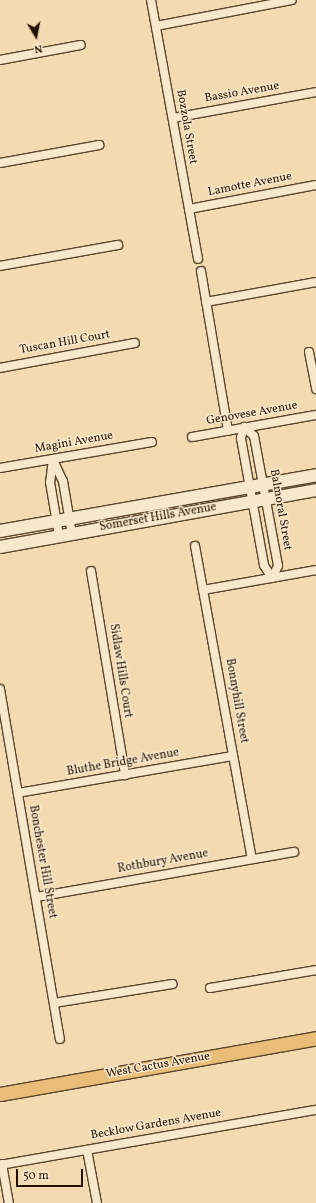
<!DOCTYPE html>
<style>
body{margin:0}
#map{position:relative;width:316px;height:1203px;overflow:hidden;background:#f3dbb1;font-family:Vollkorn,serif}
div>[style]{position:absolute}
.roads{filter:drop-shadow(1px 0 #58442c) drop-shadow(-1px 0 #58442c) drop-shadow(0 1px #58442c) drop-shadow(0 -1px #58442c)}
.minor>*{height:8px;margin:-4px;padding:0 4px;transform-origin:4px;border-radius:4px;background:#f7e8cc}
.secondary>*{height:12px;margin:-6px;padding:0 6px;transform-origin:6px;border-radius:6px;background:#f7e8cc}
.primary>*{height:13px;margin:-6.5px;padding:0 6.5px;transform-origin:6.5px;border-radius:6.5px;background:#eabe78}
span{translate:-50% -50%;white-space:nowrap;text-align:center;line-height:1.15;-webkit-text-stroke:3px #f7e8cc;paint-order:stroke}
.street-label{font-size:12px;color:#241100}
.north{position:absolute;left:16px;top:16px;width:40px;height:40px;-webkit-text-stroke:3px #f7e8cc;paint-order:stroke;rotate:170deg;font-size:11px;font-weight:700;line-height:16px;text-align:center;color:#241100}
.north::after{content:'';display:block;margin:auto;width:14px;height:18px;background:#241100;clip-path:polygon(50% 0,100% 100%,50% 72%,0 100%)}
.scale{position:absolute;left:16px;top:1169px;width:67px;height:18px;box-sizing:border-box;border:2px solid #241100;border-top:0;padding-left:5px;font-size:12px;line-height:14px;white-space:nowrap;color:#241100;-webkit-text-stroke:3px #f7e8cc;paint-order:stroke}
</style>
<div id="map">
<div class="roads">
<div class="minor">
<i style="left:151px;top:0;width:263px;rotate:79.7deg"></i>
<i style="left:156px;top:26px;width:138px;rotate:-10.8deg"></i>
<i style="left:0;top:60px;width:82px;rotate:-10.5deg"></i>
<i style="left:173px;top:118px;width:145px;rotate:-10.3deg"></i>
<i style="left:0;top:163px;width:101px;rotate:-10.3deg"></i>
<i style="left:189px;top:209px;width:129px;rotate:-10.7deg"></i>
<i style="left:0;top:266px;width:120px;rotate:-10.1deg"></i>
<i style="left:201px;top:271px;width:162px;rotate:80.4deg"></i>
<i style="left:206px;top:302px;width:112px;rotate:-10.3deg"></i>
<i style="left:309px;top:352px;width:38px;rotate:79deg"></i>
<i style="left:0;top:368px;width:137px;rotate:-10.5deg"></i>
<i style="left:244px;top:427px;width:13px;rotate:42deg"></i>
<i style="left:254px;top:436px;width:132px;rotate:79.5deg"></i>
<i style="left:278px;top:566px;width:13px;rotate:117deg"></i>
<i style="left:272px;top:578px;width:15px;rotate:-122deg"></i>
<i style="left:264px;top:565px;width:129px;rotate:-100.3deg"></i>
<i style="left:241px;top:438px;width:11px;rotate:-75deg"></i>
<i style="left:192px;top:437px;width:126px;rotate:-10.1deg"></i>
<i style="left:53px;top:459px;width:23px;rotate:97deg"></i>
<i style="left:50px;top:482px;width:55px;rotate:80.5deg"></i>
<i style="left:53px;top:460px;width:23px;rotate:65deg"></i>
<i style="left:63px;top:481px;width:54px;rotate:80.4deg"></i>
<i style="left:0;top:468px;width:154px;rotate:-9.7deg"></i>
<i style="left:195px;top:546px;width:318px;rotate:79.7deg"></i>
<i style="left:91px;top:571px;width:207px;rotate:80.5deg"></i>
<i style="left:203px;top:590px;width:115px;rotate:-10deg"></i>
<i style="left:0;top:689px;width:355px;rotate:80.3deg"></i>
<i style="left:18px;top:793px;width:218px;rotate:-9.8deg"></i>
<i style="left:36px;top:897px;width:262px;rotate:-9.9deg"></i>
<i style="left:210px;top:988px;width:108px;rotate:-9.6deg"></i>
<i style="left:54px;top:1003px;width:120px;rotate:-9.1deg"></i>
<i style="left:87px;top:1150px;width:54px;rotate:79.3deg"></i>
<i style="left:2px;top:1164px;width:40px;rotate:80deg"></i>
<i style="left:0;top:1165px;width:321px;rotate:-9.9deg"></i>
</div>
<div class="secondary">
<i style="left:0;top:531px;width:321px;rotate:-10deg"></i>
<i style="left:0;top:547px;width:321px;rotate:-10.2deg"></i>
</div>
<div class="primary">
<i style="left:0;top:1094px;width:321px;rotate:-10deg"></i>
</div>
</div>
<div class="street-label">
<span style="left:242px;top:93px;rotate:-10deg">Bassio Avenue</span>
<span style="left:186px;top:127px;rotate:80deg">Bozzola Street</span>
<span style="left:250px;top:185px;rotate:-11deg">Lamotte Avenue</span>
<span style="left:65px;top:343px;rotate:-10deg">Tuscan Hill Court</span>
<span style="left:252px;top:414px;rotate:-10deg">Genovese Avenue</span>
<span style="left:74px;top:443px;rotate:-10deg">Magini Avenue</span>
<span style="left:280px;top:510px;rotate:80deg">Balmoral Street</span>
<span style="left:158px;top:518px;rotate:-10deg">Somerset Hills Avenue</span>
<span style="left:120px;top:671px;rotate:81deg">Sidlaw Hills Court</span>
<span style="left:236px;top:701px;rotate:80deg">Bonnyhill Street</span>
<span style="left:123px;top:763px;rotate:-10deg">Bluthe Bridge Avenue</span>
<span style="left:42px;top:862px;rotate:80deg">Bonchester Hill Street</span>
<span style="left:163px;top:862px;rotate:-10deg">Rothbury Avenue</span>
<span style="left:158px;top:1066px;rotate:-10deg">West Cactus Avenue</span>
<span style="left:156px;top:1125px;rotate:-10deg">Becklow Gardens Avenue</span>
</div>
<div class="north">N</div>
<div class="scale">50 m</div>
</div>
